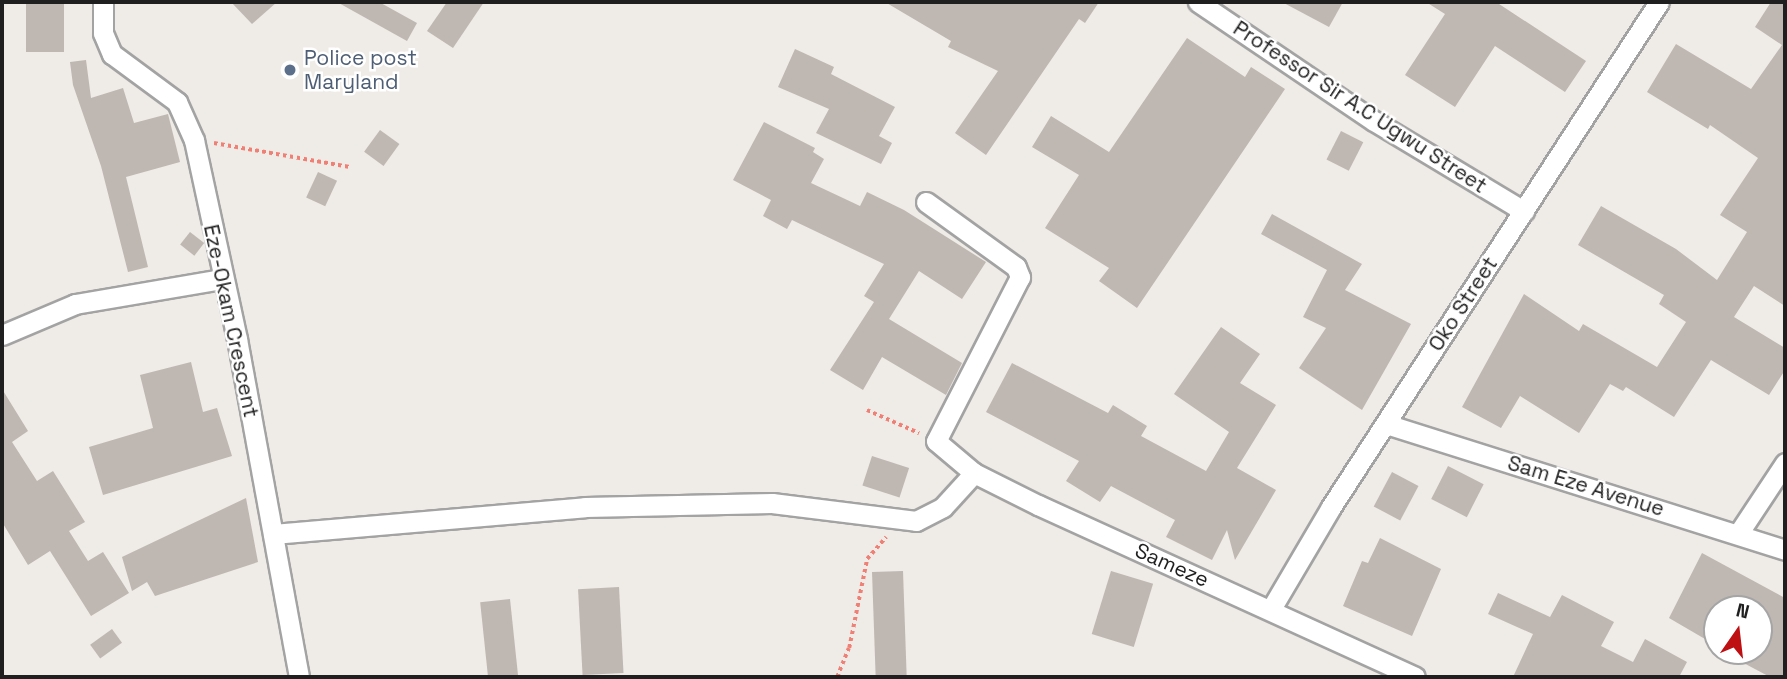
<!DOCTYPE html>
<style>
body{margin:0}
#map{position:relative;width:1787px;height:679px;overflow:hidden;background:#efebe6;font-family:"Space Grotesk",sans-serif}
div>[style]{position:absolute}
.building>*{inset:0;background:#bfb7b2;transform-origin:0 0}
.path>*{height:3.5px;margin-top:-1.75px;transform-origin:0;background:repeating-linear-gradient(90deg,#ef8076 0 3.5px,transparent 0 7px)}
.roads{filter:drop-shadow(2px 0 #a3a3a3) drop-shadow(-2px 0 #a3a3a3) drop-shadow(0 2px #a3a3a3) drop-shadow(0 -2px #a3a3a3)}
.street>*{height:19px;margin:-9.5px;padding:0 9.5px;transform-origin:9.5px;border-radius:9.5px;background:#fff}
.dots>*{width:19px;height:19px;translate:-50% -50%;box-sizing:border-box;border:4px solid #fff;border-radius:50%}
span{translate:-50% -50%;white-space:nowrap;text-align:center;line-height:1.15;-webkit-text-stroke:5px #fff;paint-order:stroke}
.service-label{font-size:21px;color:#4e5e75}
.left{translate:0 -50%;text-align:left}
.street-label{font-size:21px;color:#1f1f1f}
.frame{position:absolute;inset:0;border:4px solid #1f1f1f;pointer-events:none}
.north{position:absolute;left:1703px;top:595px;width:70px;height:70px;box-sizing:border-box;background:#fff;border:2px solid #a5a5a5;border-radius:50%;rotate:14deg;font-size:19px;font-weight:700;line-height:28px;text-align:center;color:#1f1f1f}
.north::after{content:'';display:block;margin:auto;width:24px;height:32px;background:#be0f12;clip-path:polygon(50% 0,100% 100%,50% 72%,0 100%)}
</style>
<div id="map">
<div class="building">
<i style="left:26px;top:2px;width:38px;height:50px"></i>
<i style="clip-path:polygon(231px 2px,277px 2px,252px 24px)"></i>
<i style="clip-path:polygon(337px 2px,379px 2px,417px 23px,407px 41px)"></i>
<i style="clip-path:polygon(447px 2px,484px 2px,453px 48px,427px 31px)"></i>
<i style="clip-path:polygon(885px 2px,1099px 2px,1085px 23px,1079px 19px,986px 155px,955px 133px,998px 71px,948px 47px,951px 41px)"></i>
<i style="clip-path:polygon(1282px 2px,1343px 2px,1329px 27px)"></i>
<i style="clip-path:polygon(1426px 2px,1496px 2px,1586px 61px,1565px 92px,1495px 46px,1455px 107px,1405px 75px,1445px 14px)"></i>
<i style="clip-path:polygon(1771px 2px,1785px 2px,1785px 306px,1754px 286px,1734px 317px,1785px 348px,1785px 370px,1769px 395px,1711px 360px,1674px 417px,1626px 387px,1623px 391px,1610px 384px,1579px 433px,1520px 396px,1501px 428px,1462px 407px,1524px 294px,1579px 331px,1583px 324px,1657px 367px,1686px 322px,1659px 304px,1664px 295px,1578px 245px,1601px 206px,1676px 249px,1717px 280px,1747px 232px,1720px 215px,1758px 158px,1710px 125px,1708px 129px,1647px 92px,1676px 44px,1751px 89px,1782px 45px,1755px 27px)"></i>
<i style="clip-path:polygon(1187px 38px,1245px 77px,1251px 67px,1285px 89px,1137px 308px,1099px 281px,1109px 268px,1045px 228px,1079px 175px,1032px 147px,1051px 116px,1109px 152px)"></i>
<i style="clip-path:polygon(795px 49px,834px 67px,831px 74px,895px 107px,879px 136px,892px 143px,881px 164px,816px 133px,829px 109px,778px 87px)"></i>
<i style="clip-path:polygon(86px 60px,91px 98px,123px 88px,134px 123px,168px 114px,180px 162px,126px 177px,148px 267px,128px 272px,101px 166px,73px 85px,70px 62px)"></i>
<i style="clip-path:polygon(764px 122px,815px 148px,813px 152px,824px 159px,811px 183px,860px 206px,867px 192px,904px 210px,986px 262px,962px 299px,919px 271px,889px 319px,962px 363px,946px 395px,882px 357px,863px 390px,830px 370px,874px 302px,864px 296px,884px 264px,792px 220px,787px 229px,763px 216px,771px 200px,733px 180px)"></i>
<i style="left:380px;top:130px;width:24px;height:27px;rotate:36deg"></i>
<i style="left:1341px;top:131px;width:25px;height:32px;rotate:27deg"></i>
<i style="left:318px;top:172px;width:21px;height:28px;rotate:25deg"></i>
<i style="clip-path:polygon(1272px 214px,1362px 264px,1345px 290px,1411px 324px,1362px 410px,1299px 368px,1326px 328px,1303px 317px,1327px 270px,1261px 234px)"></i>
<i style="left:190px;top:232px;width:18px;height:16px;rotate:38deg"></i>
<i style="clip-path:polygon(1221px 327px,1260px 354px,1240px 383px,1276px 405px,1237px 468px,1276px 490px,1235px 560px,1227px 530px,1212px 560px,1166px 537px,1175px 520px,1111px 486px,1100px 502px,1066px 481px,1079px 461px,986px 412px,1012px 363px,1108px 413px,1113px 405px,1147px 426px,1141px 436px,1206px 471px,1229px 432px,1174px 394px)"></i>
<i style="clip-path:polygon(191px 362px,203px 412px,217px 408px,232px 456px,103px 495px,89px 447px,153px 428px,140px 375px)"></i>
<i style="clip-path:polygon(2px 389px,28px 431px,12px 442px,37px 481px,53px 471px,85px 522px,69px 531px,88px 561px,103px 552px,129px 593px,91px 616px,50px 551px,28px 565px,2px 522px)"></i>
<i style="left:872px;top:456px;width:39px;height:31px;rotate:18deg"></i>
<i style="left:1448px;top:466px;width:40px;height:37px;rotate:27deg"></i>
<i style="left:1392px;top:472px;width:30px;height:39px;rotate:28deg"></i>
<i style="clip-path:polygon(246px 498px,258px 562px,155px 596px,147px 582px,132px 591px,122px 557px)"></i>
<i style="clip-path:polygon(1380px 538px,1441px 569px,1412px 636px,1343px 606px,1362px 561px,1368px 563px)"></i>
<i style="clip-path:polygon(1702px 553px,1785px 598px,1785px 677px,1770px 677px,1721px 651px,1759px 651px,1759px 609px,1717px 609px,1705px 639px,1669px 618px)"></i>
<i style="left:903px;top:571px;width:106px;height:31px;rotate:88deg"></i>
<i style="left:1111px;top:571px;width:44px;height:66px;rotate:17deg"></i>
<i style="left:619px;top:587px;width:86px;height:41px;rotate:87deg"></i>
<i style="clip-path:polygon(1498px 593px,1550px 617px,1562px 595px,1614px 622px,1601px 646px,1633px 662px,1645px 639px,1687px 662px,1679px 677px,1513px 677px,1533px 634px,1488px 614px)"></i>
<i style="left:510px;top:599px;width:78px;height:30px;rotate:84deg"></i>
<i style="left:112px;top:629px;width:17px;height:27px;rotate:54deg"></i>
</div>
<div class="path">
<i style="left:214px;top:143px;width:138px;rotate:10deg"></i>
<i style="left:867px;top:410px;width:57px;rotate:23.9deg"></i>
<i style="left:837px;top:677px;width:31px;rotate:-68deg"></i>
<i style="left:849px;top:648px;width:91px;rotate:-78.6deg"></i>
<i style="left:867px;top:559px;width:29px;rotate:-49deg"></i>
</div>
<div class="roads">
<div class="street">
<i style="left:103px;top:2px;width:31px;rotate:90deg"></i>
<i style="left:103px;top:33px;width:23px;rotate:67deg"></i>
<i style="left:112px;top:54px;width:81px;rotate:36.4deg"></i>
<i style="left:177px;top:102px;width:42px;rotate:65.9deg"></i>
<i style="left:194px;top:140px;width:204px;rotate:77.8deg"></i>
<i style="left:237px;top:339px;width:344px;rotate:79.6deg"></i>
<i style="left:1198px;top:2px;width:212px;rotate:34.1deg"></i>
<i style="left:1374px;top:121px;width:175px;rotate:31deg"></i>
<i style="left:926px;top:202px;width:111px;rotate:35.8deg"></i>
<i style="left:1016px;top:267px;width:11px;rotate:68deg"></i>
<i style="left:1020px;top:277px;width:184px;rotate:117.1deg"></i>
<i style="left:936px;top:441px;width:50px;rotate:40.1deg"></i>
<i style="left:974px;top:473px;width:72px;rotate:26.6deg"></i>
<i style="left:1038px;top:505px;width:414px;rotate:24.5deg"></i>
<i style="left:2px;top:335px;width:79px;rotate:-23deg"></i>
<i style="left:75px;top:304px;width:148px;rotate:-9.7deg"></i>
<i style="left:1386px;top:424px;width:418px;rotate:17.5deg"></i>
<i style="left:273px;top:534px;width:313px;rotate:-4.9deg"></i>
<i style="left:585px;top:507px;width:187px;rotate:-1.2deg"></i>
<i style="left:772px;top:503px;width:145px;rotate:7.1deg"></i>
<i style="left:916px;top:521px;width:30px;rotate:-27deg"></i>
<i style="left:943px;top:507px;width:46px;rotate:-47.6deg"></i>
<i style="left:1738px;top:534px;width:85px;rotate:-56.5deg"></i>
<i style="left:1271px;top:609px;width:118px;rotate:-59.5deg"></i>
<i style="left:1331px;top:507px;width:602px;rotate:-57deg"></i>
</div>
</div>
<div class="dots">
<i style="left:290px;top:70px;background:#5c6f8a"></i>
</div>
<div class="service-label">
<span class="left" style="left:304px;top:70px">Police post<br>Maryland</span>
</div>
<div class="street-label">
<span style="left:1360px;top:107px;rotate:33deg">Professor Sir A.C Ugwu Street</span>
<span style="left:1463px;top:304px;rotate:-57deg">Oko Street</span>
<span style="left:231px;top:321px;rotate:78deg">Eze-Okam Crescent</span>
<span style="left:1586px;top:486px;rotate:17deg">Sam Eze Avenue</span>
<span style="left:1172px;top:565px;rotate:24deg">Sameze</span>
</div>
<div class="frame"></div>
<div class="north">N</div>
</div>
